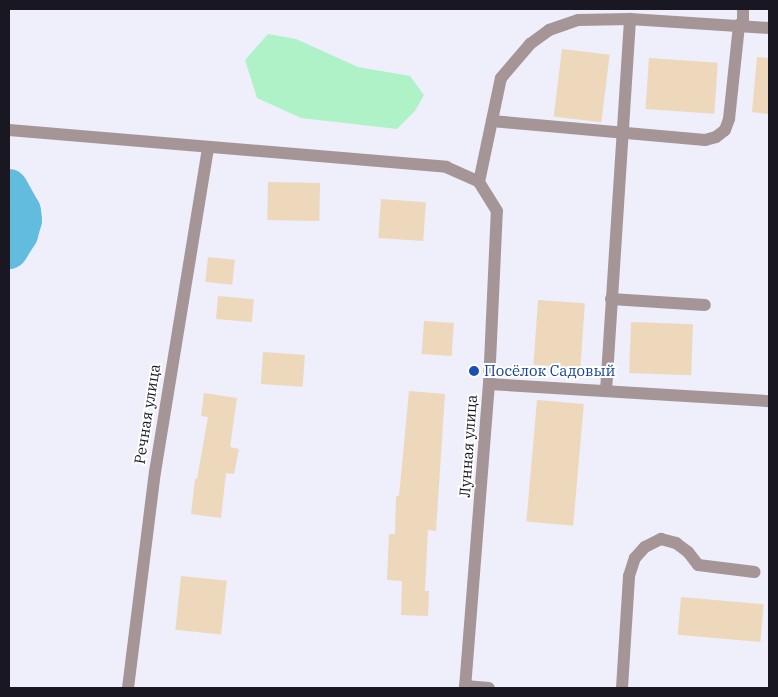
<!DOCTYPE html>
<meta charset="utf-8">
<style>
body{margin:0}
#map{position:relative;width:778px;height:697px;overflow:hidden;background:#efeefb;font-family:"IBM Plex Serif",serif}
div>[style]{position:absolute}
.green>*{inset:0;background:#b0f2c8}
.river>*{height:38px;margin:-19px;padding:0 19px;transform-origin:19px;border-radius:19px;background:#62bcdd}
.building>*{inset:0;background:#edd8bc;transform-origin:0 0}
.minor>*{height:12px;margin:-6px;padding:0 6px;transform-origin:6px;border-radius:6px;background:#a69596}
.dots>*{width:14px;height:14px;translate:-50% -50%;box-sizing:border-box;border:2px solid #fff;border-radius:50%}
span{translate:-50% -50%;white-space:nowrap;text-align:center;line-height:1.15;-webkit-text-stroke:4px #fff;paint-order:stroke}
.transit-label{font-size:15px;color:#164399}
.left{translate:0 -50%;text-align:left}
.street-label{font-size:15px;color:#181722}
.frame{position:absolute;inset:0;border:10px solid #181722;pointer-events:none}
</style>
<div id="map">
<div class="green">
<i style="clip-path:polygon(268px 34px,296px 39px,358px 67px,410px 76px,424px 95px,415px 111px,397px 129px,301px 118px,257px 98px,245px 60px)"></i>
</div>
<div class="river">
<i style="left:9px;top:188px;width:26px;rotate:61deg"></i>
<i style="left:22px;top:211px;width:9px;rotate:84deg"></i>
<i style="left:23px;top:220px;width:15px;rotate:106deg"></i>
<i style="left:19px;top:234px;width:19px;rotate:122deg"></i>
</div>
<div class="building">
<i style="left:562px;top:49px;width:48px;height:68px;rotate:7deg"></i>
<i style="clip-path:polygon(757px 57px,769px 58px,769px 114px,752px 112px)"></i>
<i style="left:649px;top:58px;width:69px;height:51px;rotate:4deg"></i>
<i style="left:268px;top:182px;width:52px;height:38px;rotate:1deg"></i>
<i style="left:381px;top:199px;width:45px;height:39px;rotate:4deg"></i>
<i style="left:208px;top:257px;width:27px;height:25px;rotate:6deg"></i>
<i style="left:218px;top:296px;width:36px;height:23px;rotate:5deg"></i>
<i style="left:538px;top:300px;width:47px;height:65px;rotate:4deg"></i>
<i style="left:424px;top:321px;width:30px;height:33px;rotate:4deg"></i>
<i style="left:631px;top:322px;width:62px;height:51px;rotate:2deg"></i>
<i style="left:263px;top:352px;width:42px;height:32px;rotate:4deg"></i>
<i style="clip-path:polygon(409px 391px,445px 394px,436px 531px,428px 530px,425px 591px,429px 591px,428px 616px,401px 615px,402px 581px,387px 580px,389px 534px,395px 534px,396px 496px,399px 496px)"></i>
<i style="clip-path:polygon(204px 393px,237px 398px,230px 447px,239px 449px,234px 474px,226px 473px,221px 518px,191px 514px,195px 479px,197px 479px,208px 417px,201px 416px)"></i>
<i style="left:537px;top:400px;width:47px;height:122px;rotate:5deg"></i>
<i style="left:181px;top:576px;width:46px;height:54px;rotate:6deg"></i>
<i style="left:681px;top:597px;width:83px;height:38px;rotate:5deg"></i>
</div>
<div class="minor">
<i style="left:743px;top:26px;width:17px;rotate:-90deg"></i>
<i style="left:492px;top:121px;width:214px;rotate:5.1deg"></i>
<i style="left:705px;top:140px;width:11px;rotate:-15deg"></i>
<i style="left:716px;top:137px;width:11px;rotate:-38deg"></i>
<i style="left:725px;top:130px;width:12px;rotate:-70deg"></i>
<i style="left:729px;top:119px;width:95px;rotate:-83.9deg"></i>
<i style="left:9px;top:130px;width:439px;rotate:4.8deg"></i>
<i style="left:446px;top:167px;width:36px;rotate:24deg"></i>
<i style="left:479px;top:182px;width:106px;rotate:-78.1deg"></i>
<i style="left:501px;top:78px;width:45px;rotate:-49.5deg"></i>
<i style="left:530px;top:44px;width:24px;rotate:-36deg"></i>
<i style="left:549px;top:30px;width:31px;rotate:-19deg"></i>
<i style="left:578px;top:20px;width:52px;rotate:-1.1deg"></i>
<i style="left:630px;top:19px;width:139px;rotate:3.7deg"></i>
<i style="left:611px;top:299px;width:94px;rotate:3.7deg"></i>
<i style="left:489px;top:384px;width:281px;rotate:3.5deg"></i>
<i style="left:606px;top:391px;width:373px;rotate:-86.3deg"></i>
<i style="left:465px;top:686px;width:24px;rotate:5deg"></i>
<i style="left:128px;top:688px;width:218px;rotate:-82.9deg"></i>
<i style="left:155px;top:472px;width:329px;rotate:-80.7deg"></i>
<i style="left:465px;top:688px;width:305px;rotate:-85.5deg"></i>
<i style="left:489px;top:384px;width:173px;rotate:-87.4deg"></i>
<i style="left:497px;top:211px;width:34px;rotate:-122deg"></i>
<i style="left:622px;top:688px;width:112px;rotate:-86.4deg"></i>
<i style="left:629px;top:576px;width:19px;rotate:-72deg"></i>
<i style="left:635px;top:558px;width:15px;rotate:-48deg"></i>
<i style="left:645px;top:547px;width:18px;rotate:-27deg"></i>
<i style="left:661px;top:539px;width:16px;rotate:15deg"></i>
<i style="left:676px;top:543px;width:15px;rotate:37deg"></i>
<i style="left:688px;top:552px;width:16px;rotate:52deg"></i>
<i style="left:698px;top:565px;width:57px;rotate:7deg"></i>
</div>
<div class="dots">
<i style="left:474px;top:371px;background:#1a4fb4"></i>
</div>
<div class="transit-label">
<span class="left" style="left:484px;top:371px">Посёлок Садовый</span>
</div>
<div class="street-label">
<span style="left:147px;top:414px;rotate:-81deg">Речная улица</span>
<span style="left:468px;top:446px;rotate:-86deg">Лунная улица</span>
</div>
<div class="frame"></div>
</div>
